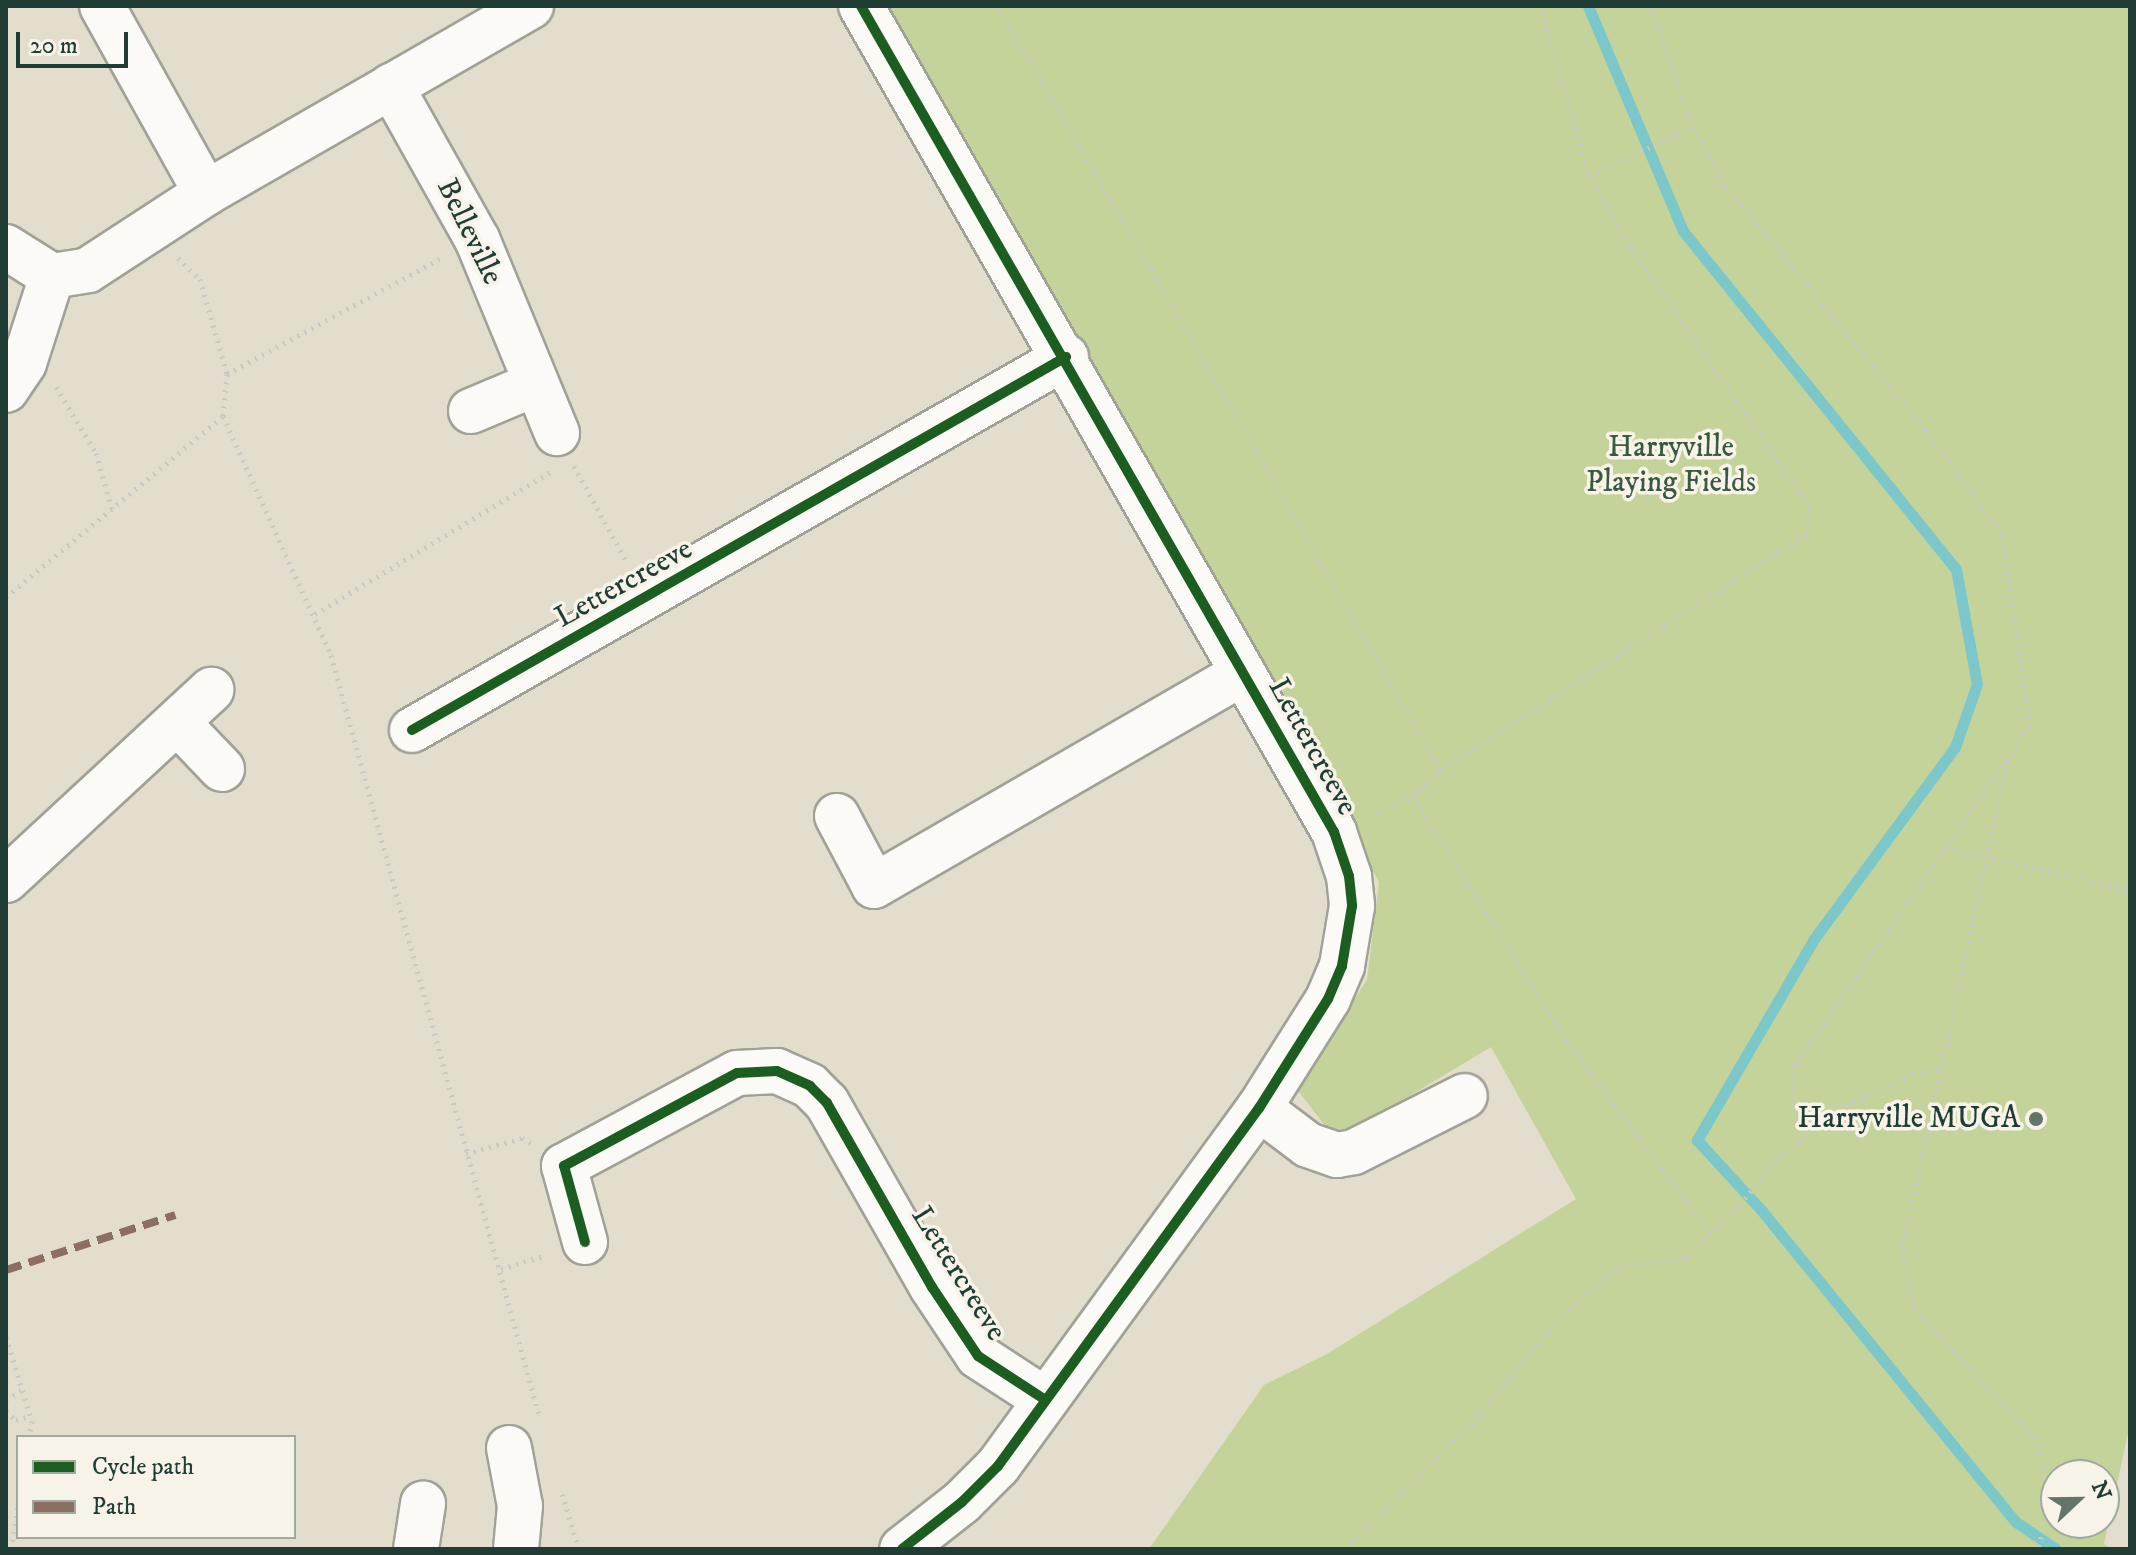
<!DOCTYPE html>
<style>
body{margin:0}
#map{position:relative;width:2136px;height:1555px;overflow:hidden;background:#e2ddcc;font-family:"IM FELL DW Pica",serif}
div>[style]{position:absolute}
.green>*{inset:0;background:#c4d39a}
.stream>*{height:11px;margin:-5.5px;padding:0 5.5px;transform-origin:5.5px;border-radius:5.5px;background:#7cc7c9}
.path>*{height:5px;margin-top:-2.5px;transform-origin:0;background:repeating-linear-gradient(90deg,#c8cac5 0 2px,transparent 0 8px)}
.roads{filter:drop-shadow(2px 0 #a1a297) drop-shadow(-2px 0 #a1a297) drop-shadow(0 2px #a1a297) drop-shadow(0 -2px #a1a297)}
.street>*{height:44px;margin:-22px;padding:0 22px;transform-origin:22px;border-radius:22px;background:#fbfaf7}
.quiet>*{height:8px;margin-top:-4px;transform-origin:0;background:repeating-linear-gradient(90deg,#8d6e63 0 16px,transparent 0 24px)}
.cycleway>*{height:10px;margin:-5px;padding:0 5px;transform-origin:5px;border-radius:5px;background:#1b5e20}
.dots>*{width:22px;height:22px;translate:-50% -50%;box-sizing:border-box;border:4px solid #f7f3e8;border-radius:50%}
span{translate:-50% -50%;white-space:nowrap;text-align:center;line-height:1.15;-webkit-text-stroke:7px #f7f3e8;paint-order:stroke}
.street-label{font-size:30px;color:#1f3d34}
.park-label{font-size:30px;color:#3b5940}
.poi-label{font-size:30px;color:#1f3d34}
.right{translate:-100% -50%;text-align:right}
.frame{position:absolute;inset:0;border:8px solid #1f3d34;pointer-events:none}
.legend{position:absolute;left:16px;top:1435px;width:280px;height:104px;box-sizing:border-box;background:#f7f3e8;border:2px solid #a1aaa0;margin:0;padding:10px 14px;list-style:none;font-size:24px;color:#1f3d34}
.legend li{display:flex;align-items:center;gap:16px;height:40px}
.legend b{width:40px;border:2px solid #a1aaa0}
.north{position:absolute;left:2040px;top:1459px;width:80px;height:80px;box-sizing:border-box;background:#f7f3e8;border:2px solid #a1aaa0;border-radius:50%;rotate:68deg;font-size:22px;font-weight:700;line-height:32px;text-align:center;color:#1f3d34}
.north::after{content:'';display:block;margin:auto;width:28px;height:36px;background:#637569;clip-path:polygon(50% 0,100% 100%,50% 72%,0 100%)}
.scale{position:absolute;left:16px;top:32px;width:112px;height:36px;box-sizing:border-box;border:4px solid #1f3d34;border-top:0;padding-left:10px;font-size:24px;line-height:28px;white-space:nowrap;color:#1f3d34;-webkit-text-stroke:6px #f7f3e8;paint-order:stroke}
</style>
<div id="map">
<div class="green">
<i style="clip-path:polygon(evenodd,888px 6px,2130px 6px,2130px 1424px,2104px 1544px,2112px 1549px,1149px 1549px,1264px 1385px,1327px 1354px,1576px 1199px,1491px 1047px,1336px 1140px,1296px 1088px,1367px 980px,1379px 882px,888px 6px,2056px 1475px,2104px 1475px,2104px 1523px,2056px 1523px,2056px 1475px)"></i>
</div>
<div class="stream">
<i style="left:1588px;top:6px;width:244px;rotate:67.1deg"></i>
<i style="left:1683px;top:231px;width:434px;rotate:51.1deg"></i>
<i style="left:1956px;top:569px;width:117px;rotate:79.7deg"></i>
<i style="left:1977px;top:684px;width:67px;rotate:109.2deg"></i>
<i style="left:1955px;top:747px;width:238px;rotate:126.3deg"></i>
<i style="left:1814px;top:939px;width:233px;rotate:120.2deg"></i>
<i style="left:1697px;top:1140px;width:96px;rotate:47.5deg"></i>
<i style="left:1762px;top:1211px;width:402px;rotate:50.8deg"></i>
<i style="left:2016px;top:1522px;width:48px;rotate:34deg"></i>
</div>
<div class="path">
<i style="left:998px;top:6px;width:883px;rotate:59.89deg"></i>
<i style="left:1650px;top:6px;width:128px;rotate:70.4deg"></i>
<i style="left:1693px;top:127px;width:68px;rotate:60.8deg"></i>
<i style="left:1726px;top:186px;width:314px;rotate:50.7deg"></i>
<i style="left:1925px;top:429px;width:130px;rotate:53.7deg"></i>
<i style="left:2002px;top:534px;width:194px;rotate:81.7deg"></i>
<i style="left:2030px;top:726px;width:412px;rotate:124.7deg"></i>
<i style="left:1795px;top:1065px;width:41px;rotate:91.4deg"></i>
<i style="left:1794px;top:1106px;width:32px;rotate:62deg"></i>
<i style="left:1590px;top:176px;width:114px;rotate:-25.4deg"></i>
<i style="left:178px;top:258px;width:30px;rotate:44deg"></i>
<i style="left:200px;top:279px;width:99px;rotate:74.1deg"></i>
<i style="left:227px;top:374px;width:42px;rotate:95.4deg"></i>
<i style="left:223px;top:416px;width:262px;rotate:65.7deg"></i>
<i style="left:331px;top:655px;width:792px;rotate:74.7deg"></i>
<i style="left:227px;top:374px;width:242px;rotate:-28.4deg"></i>
<i style="left:56px;top:387px;width:77px;rotate:58.8deg"></i>
<i style="left:96px;top:453px;width:58px;rotate:74.1deg"></i>
<i style="left:574px;top:466px;width:111px;rotate:61.3deg"></i>
<i style="left:6px;top:597px;width:283px;rotate:-39.8deg"></i>
<i style="left:315px;top:614px;width:275px;rotate:-31.1deg"></i>
<i style="left:2008px;top:761px;width:501px;rotate:102.21deg"></i>
<i style="left:1902px;top:1251px;width:60px;rotate:77.6deg"></i>
<i style="left:1915px;top:1310px;width:175px;rotate:46.4deg"></i>
<i style="left:2036px;top:1437px;width:63px;rotate:76.2deg"></i>
<i style="left:2051px;top:1498px;width:53px;rotate:104.3deg"></i>
<i style="left:1413px;top:796px;width:288px;rotate:57.9deg"></i>
<i style="left:1566px;top:1040px;width:244px;rotate:53.2deg"></i>
<i style="left:1370px;top:816px;width:47px;rotate:-24.9deg"></i>
<i style="left:1413px;top:796px;width:38px;rotate:-43deg"></i>
<i style="left:1441px;top:770px;width:437px;rotate:-32.9deg"></i>
<i style="left:1808px;top:533px;width:26px;rotate:-86deg"></i>
<i style="left:1810px;top:507px;width:317px;rotate:-124.6deg"></i>
<i style="left:1630px;top:246px;width:81px;rotate:-119.7deg"></i>
<i style="left:1590px;top:176px;width:177px;rotate:-106.4deg"></i>
<i style="left:1946px;top:848px;width:189px;rotate:12.9deg"></i>
<i style="left:1949px;top:1045px;width:9px;rotate:13deg"></i>
<i style="left:466px;top:1154px;width:58px;rotate:-15.9deg"></i>
<i style="left:522px;top:1138px;width:13px;rotate:32deg"></i>
<i style="left:501px;top:1269px;width:47px;rotate:-17.3deg"></i>
<i style="left:6px;top:1337px;width:88px;rotate:72.8deg"></i>
<i style="left:32px;top:1421px;width:16px;rotate:101deg"></i>
<i style="left:6px;top:1400px;width:19px;rotate:-32deg"></i>
<i style="left:6px;top:1411px;width:13px;rotate:42deg"></i>
<i style="left:16px;top:1420px;width:16px;rotate:-18deg"></i>
<i style="left:562px;top:1494px;width:58px;rotate:72.8deg"></i>
<i style="left:11px;top:1549px;width:43px;rotate:-80.5deg"></i>
<i style="left:1346px;top:1549px;width:177px;rotate:-45deg"></i>
<i style="left:1471px;top:1424px;width:142px;rotate:-49.6deg"></i>
<i style="left:1563px;top:1316px;width:74px;rotate:-41.2deg"></i>
<i style="left:1619px;top:1267px;width:68px;rotate:-7.7deg"></i>
<i style="left:1686px;top:1258px;width:76px;rotate:-44.5deg"></i>
<i style="left:1740px;top:1205px;width:55px;rotate:-50.9deg"></i>
<i style="left:1775px;top:1162px;width:83px;rotate:-39.6deg"></i>
<i style="left:1839px;top:1109px;width:81px;rotate:-25.6deg"></i>
<i style="left:1912px;top:1074px;width:30px;rotate:-9deg"></i>
</div>
<div class="roads">
<div class="street">
<i style="left:102px;top:6px;width:214px;rotate:60.9deg"></i>
<i style="left:861px;top:6px;width:952px;rotate:60.2deg"></i>
<i style="left:1334px;top:832px;width:46px;rotate:71.2deg"></i>
<i style="left:1349px;top:876px;width:30px;rotate:84deg"></i>
<i style="left:1352px;top:906px;width:61px;rotate:99.5deg"></i>
<i style="left:1342px;top:966px;width:36px;rotate:113deg"></i>
<i style="left:1328px;top:999px;width:129px;rotate:122.3deg"></i>
<i style="left:1259px;top:1108px;width:443px;rotate:126.1deg"></i>
<i style="left:998px;top:1466px;width:51px;rotate:135deg"></i>
<i style="left:962px;top:1502px;width:76px;rotate:141.9deg"></i>
<i style="left:391px;top:86px;width:176px;rotate:60.7deg"></i>
<i style="left:477px;top:239px;width:210px;rotate:67.6deg"></i>
<i style="left:6px;top:247px;width:54px;rotate:32.2deg"></i>
<i style="left:52px;top:276px;width:36px;rotate:-9deg"></i>
<i style="left:88px;top:270px;width:141px;rotate:-33.1deg"></i>
<i style="left:206px;top:193px;width:375px;rotate:-29.9deg"></i>
<i style="left:6px;top:390px;width:32px;rotate:-56deg"></i>
<i style="left:24px;top:363px;width:91px;rotate:-72.2deg"></i>
<i style="left:471px;top:411px;width:69px;rotate:-22.9deg"></i>
<i style="left:177px;top:722px;width:65px;rotate:46.2deg"></i>
<i style="left:412px;top:730px;width:753px;rotate:-29.7deg"></i>
<i style="left:837px;top:816px;width:79px;rotate:62.1deg"></i>
<i style="left:874px;top:886px;width:426px;rotate:-30deg"></i>
<i style="left:6px;top:880px;width:280px;rotate:-42.8deg"></i>
<i style="left:1259px;top:1108px;width:61px;rotate:37.1deg"></i>
<i style="left:1308px;top:1145px;width:31px;rotate:19deg"></i>
<i style="left:1337px;top:1155px;width:17px;rotate:-10deg"></i>
<i style="left:1354px;top:1152px;width:124px;rotate:-26.8deg"></i>
<i style="left:585px;top:1242px;width:79px;rotate:-105.4deg"></i>
<i style="left:564px;top:1166px;width:196px;rotate:-28.3deg"></i>
<i style="left:737px;top:1073px;width:40px;rotate:-2.9deg"></i>
<i style="left:777px;top:1071px;width:36px;rotate:24deg"></i>
<i style="left:810px;top:1086px;width:24px;rotate:45deg"></i>
<i style="left:827px;top:1103px;width:212px;rotate:60.3deg"></i>
<i style="left:932px;top:1287px;width:83px;rotate:56.3deg"></i>
<i style="left:978px;top:1356px;width:79px;rotate:33.1deg"></i>
<i style="left:509px;top:1448px;width:59px;rotate:79.3deg"></i>
<i style="left:520px;top:1506px;width:43px;rotate:95.3deg"></i>
<i style="left:416px;top:1549px;width:46px;rotate:-81.2deg"></i>
</div>
</div>
<div class="quiet">
<i style="left:6px;top:1270px;width:178px;rotate:-18deg"></i>
</div>
<div class="cycleway">
<i style="left:861px;top:6px;width:952px;rotate:60.2deg"></i>
<i style="left:1334px;top:832px;width:46px;rotate:71.2deg"></i>
<i style="left:1349px;top:876px;width:30px;rotate:84deg"></i>
<i style="left:1352px;top:906px;width:61px;rotate:99.5deg"></i>
<i style="left:1342px;top:966px;width:36px;rotate:113deg"></i>
<i style="left:1328px;top:999px;width:129px;rotate:122.3deg"></i>
<i style="left:1259px;top:1108px;width:443px;rotate:126.1deg"></i>
<i style="left:998px;top:1466px;width:51px;rotate:135deg"></i>
<i style="left:962px;top:1502px;width:76px;rotate:141.9deg"></i>
<i style="left:412px;top:730px;width:753px;rotate:-29.7deg"></i>
<i style="left:585px;top:1242px;width:79px;rotate:-105.4deg"></i>
<i style="left:564px;top:1166px;width:196px;rotate:-28.3deg"></i>
<i style="left:737px;top:1073px;width:40px;rotate:-2.9deg"></i>
<i style="left:777px;top:1071px;width:36px;rotate:24deg"></i>
<i style="left:810px;top:1086px;width:24px;rotate:45deg"></i>
<i style="left:827px;top:1103px;width:212px;rotate:60.3deg"></i>
<i style="left:932px;top:1287px;width:83px;rotate:56.3deg"></i>
<i style="left:978px;top:1356px;width:79px;rotate:33.1deg"></i>
</div>
<div class="dots">
<i style="left:2036px;top:1119px;background:#637569"></i>
</div>
<div class="street-label">
<span style="left:469px;top:232px;rotate:64deg">Belleville</span>
<span style="left:624px;top:584px;rotate:-29deg">Lettercreeve</span>
<span style="left:1312px;top:747px;rotate:61deg">Lettercreeve</span>
<span style="left:958px;top:1274px;rotate:58deg">Lettercreeve</span>
</div>
<div class="park-label">
<span style="left:1671px;top:465px">Harryville<br>Playing Fields</span>
</div>
<div class="poi-label">
<span class="right" style="left:2020px;top:1119px">Harryville MUGA</span>
</div>
<div class="frame"></div>
<ul class="legend">
<li><b style="height:10px;background:#1b5e20"></b>Cycle path</li>
<li><b style="height:10px;background:#8d6e63"></b>Path</li>
</ul>
<div class="north">N</div>
<div class="scale">20 m</div>
</div>
